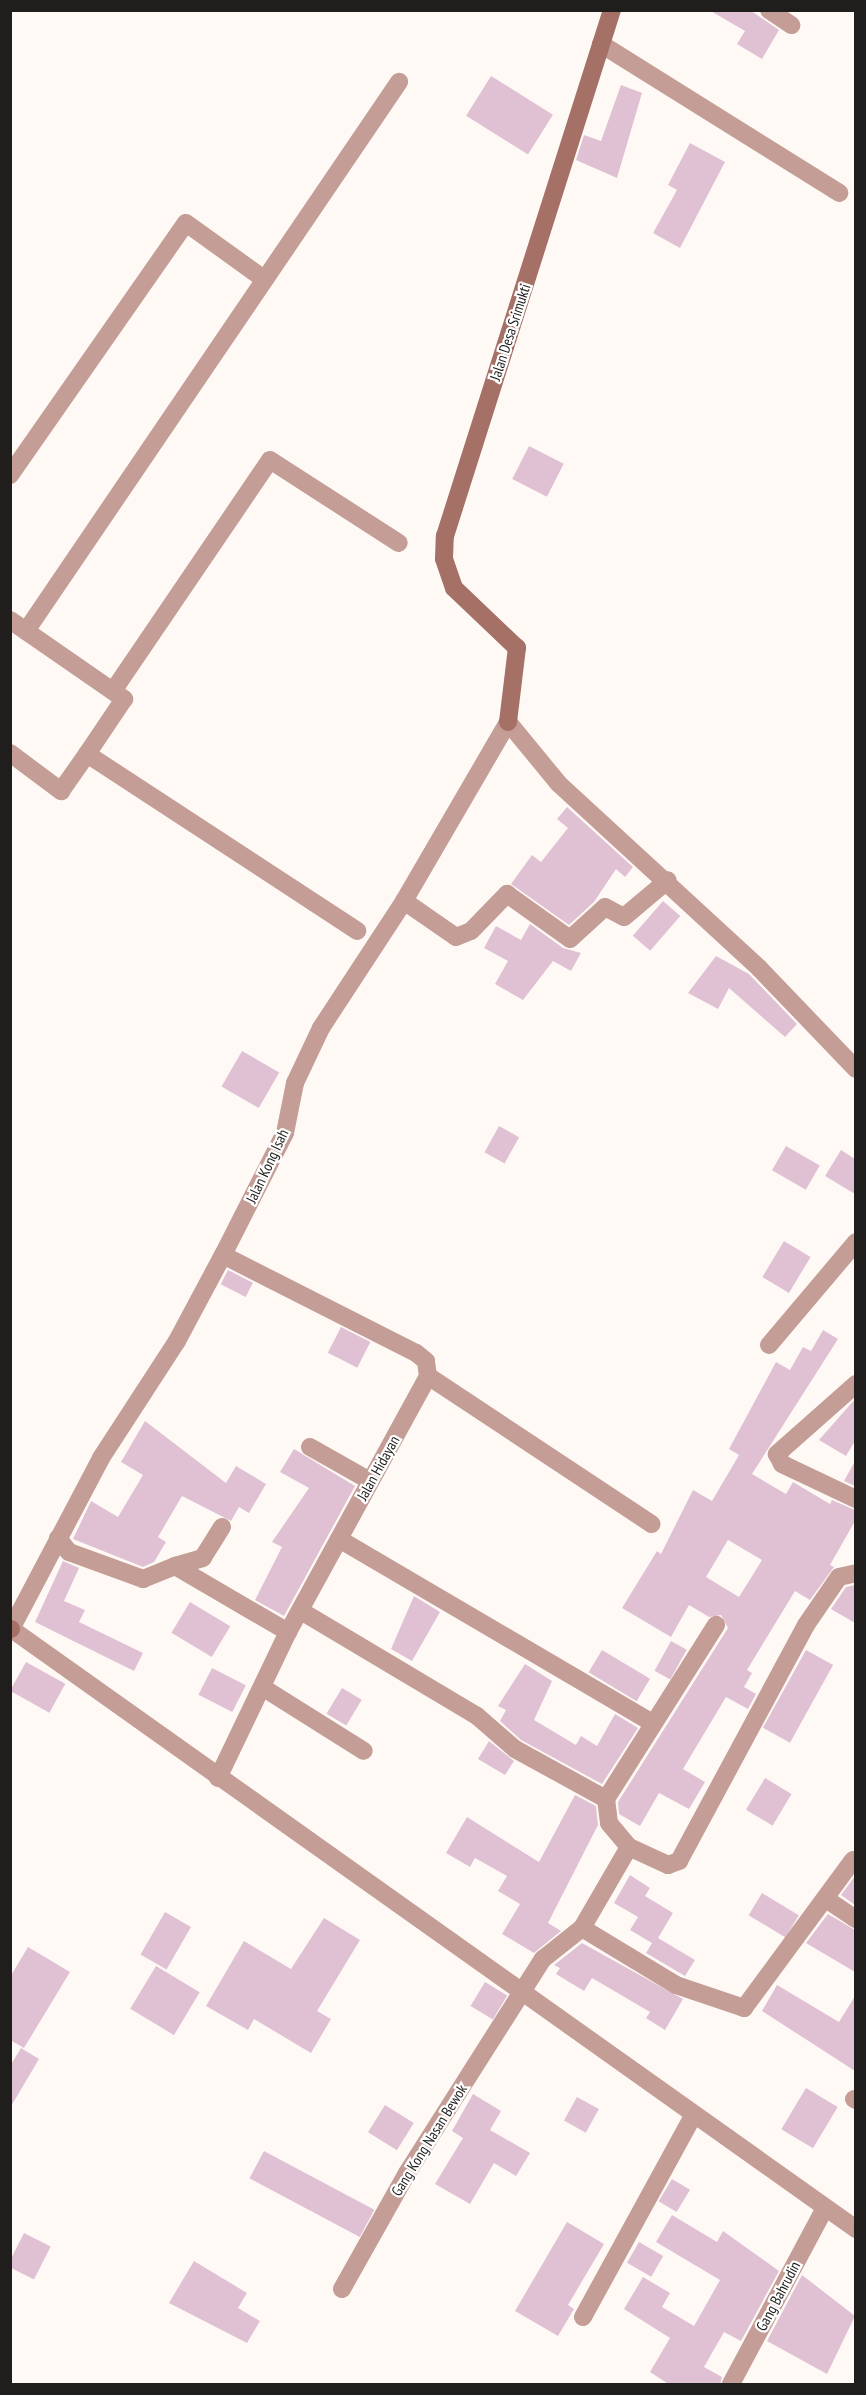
<!DOCTYPE html>
<style>
body{margin:0}
#map{position:relative;width:866px;height:2395px;overflow:hidden;background:#fff9f6;font-family:"PT Sans Narrow",sans-serif}
div>[style]{position:absolute}
.building>*{inset:0;background:#e0c1d3;transform-origin:0 0}
.street>*{height:18px;margin:-9px;padding:0 9px;transform-origin:9px;border-radius:9px;background:#c39d96}
.secondary>*{height:18px;margin:-9px;padding:0 9px;transform-origin:9px;border-radius:9px;background:#a57066}
span{translate:-50% -50%;white-space:nowrap;text-align:center;line-height:1.15;-webkit-text-stroke:4.5px #fff;paint-order:stroke}
.street-label{font-size:15px;color:#201e1d}
.frame{position:absolute;inset:0;border:12px solid #201e1d;pointer-events:none}
</style>
<div id="map">
<div class="building">
<i style="clip-path:polygon(709px 10px,750px 10px,779px 30px,762px 59px,737px 44px,745px 31px)"></i>
<i style="left:491px;top:76px;width:73px;height:47px;rotate:32deg"></i>
<i style="clip-path:polygon(621px 85px,642px 93px,617px 178px,576px 160px,584px 135px,601px 141px)"></i>
<i style="clip-path:polygon(690px 143px,725px 162px,680px 248px,653px 233px,677px 190px,668px 185px)"></i>
<i style="left:529px;top:446px;width:39px;height:37px;rotate:27deg"></i>
<i style="clip-path:polygon(567px 807px,633px 867px,625px 877px,616px 869px,594px 902px,569px 925px,511px 884px,532px 855px,541px 862px,568px 828px,557px 819px)"></i>
<i style="left:663px;top:901px;width:23px;height:46px;rotate:41deg"></i>
<i style="clip-path:polygon(530px 924px,563px 948px,581px 953px,571px 971px,553px 961px,523px 1000px,495px 984px,508px 961px,484px 948px,496px 926px,521px 940px)"></i>
<i style="clip-path:polygon(716px 956px,749px 974px,797px 1024px,785px 1037px,729px 988px,718px 1009px,688px 993px)"></i>
<i style="left:242px;top:1051px;width:43px;height:41px;rotate:30deg"></i>
<i style="left:499px;top:1126px;width:23px;height:30px;rotate:29deg"></i>
<i style="left:786px;top:1146px;width:39px;height:28px;rotate:30deg"></i>
<i style="clip-path:polygon(841px 1150px,855px 1159px,855px 1194px,825px 1176px)"></i>
<i style="left:784px;top:1241px;width:31px;height:42px;rotate:31deg"></i>
<i style="left:228px;top:1270px;width:28px;height:16px;rotate:27deg"></i>
<i style="left:341px;top:1327px;width:33px;height:29px;rotate:27deg"></i>
<i style="clip-path:polygon(evenodd,823px 1330px,838px 1339px,752px 1474px,786px 1494px,793px 1482px,830px 1504px,832px 1500px,855px 1510px,855px 1521px,830px 1565px,834px 1567px,810px 1600px,795px 1591px,747px 1670px,752px 1673px,744px 1687px,756px 1694px,748px 1709px,726px 1697px,683px 1769px,705px 1782px,689px 1809px,659px 1793px,640px 1826px,619px 1814px,618px 1802px,728px 1628px,721px 1615px,709px 1617px,689px 1605px,671px 1637px,622px 1608px,657px 1551px,661px 1554px,693px 1490px,712px 1501px,739px 1455px,729px 1449px,776px 1362px,790px 1370px,803px 1347px,811px 1351px,823px 1330px,728px 1540px,762px 1560px,739px 1597px,706px 1577px,728px 1540px)"></i>
<i style="clip-path:polygon(855px 1399px,855px 1441px,846px 1456px,819px 1440px)"></i>
<i style="clip-path:polygon(145px 1421px,226px 1483px,236px 1466px,266px 1484px,249px 1513px,239px 1507px,231px 1521px,182px 1496px,158px 1537px,166px 1542px,154px 1562px,143px 1567px,73px 1539px,91px 1501px,118px 1517px,143px 1475px,121px 1462px)"></i>
<i style="clip-path:polygon(294px 1449px,355px 1486px,284px 1616px,255px 1600px,282px 1547px,272px 1542px,309px 1488px,280px 1472px)"></i>
<i style="clip-path:polygon(855px 1461px,855px 1486px,844px 1481px)"></i>
<i style="clip-path:polygon(63px 1561px,79px 1568px,64px 1601px,85px 1610px,79px 1622px,143px 1653px,134px 1671px,35px 1622px)"></i>
<i style="clip-path:polygon(855px 1585px,855px 1623px,831px 1609px,846px 1587px)"></i>
<i style="clip-path:polygon(414px 1596px,440px 1612px,412px 1661px,391px 1649px)"></i>
<i style="left:190px;top:1602px;width:47px;height:36px;rotate:31deg"></i>
<i style="left:671px;top:1641px;width:18px;height:34px;rotate:29deg"></i>
<i style="left:602px;top:1650px;width:56px;height:26px;rotate:31deg"></i>
<i style="left:806px;top:1650px;width:31px;height:89px;rotate:29deg"></i>
<i style="left:26px;top:1662px;width:45px;height:33px;rotate:29deg"></i>
<i style="clip-path:polygon(525px 1664px,552px 1681px,534px 1720px,576px 1745px,581px 1736px,597px 1746px,615px 1714px,638px 1728px,602px 1784px,521px 1740px,500px 1721px,506px 1710px,498px 1706px)"></i>
<i style="left:212px;top:1668px;width:38px;height:30px;rotate:27deg"></i>
<i style="left:342px;top:1688px;width:23px;height:30px;rotate:31deg"></i>
<i style="clip-path:polygon(489px 1741px,514px 1761px,505px 1775px,478px 1759px)"></i>
<i style="left:765px;top:1778px;width:31px;height:37px;rotate:31deg"></i>
<i style="clip-path:polygon(575px 1795px,596px 1806px,598px 1825px,548px 1923px,561px 1931px,534px 1953px,502px 1934px,520px 1904px,498px 1891px,507px 1876px,475px 1858px,470px 1867px,446px 1853px,467px 1817px,539px 1862px)"></i>
<i style="clip-path:polygon(630px 1875px,650px 1888px,645px 1896px,673px 1913px,658px 1938px,695px 1960px,685px 1976px,646px 1953px,652px 1943px,630px 1930px,638px 1917px,614px 1903px)"></i>
<i style="clip-path:polygon(855px 1876px,855px 1905px,841px 1895px)"></i>
<i style="left:762px;top:1893px;width:43px;height:26px;rotate:31deg"></i>
<i style="left:165px;top:1912px;width:30px;height:49px;rotate:30deg"></i>
<i style="clip-path:polygon(828px 1914px,855px 1930px,855px 1972px,806px 1943px)"></i>
<i style="clip-path:polygon(324px 1918px,360px 1940px,317px 2011px,331px 2019px,311px 2053px,254px 2019px,248px 2030px,206px 2006px,244px 1941px,291px 1969px)"></i>
<i style="clip-path:polygon(582px 1943px,683px 1999px,665px 2030px,646px 2018px,650px 2012px,592px 1978px,584px 1991px,556px 1974px,560px 1968px,554px 1965px)"></i>
<i style="clip-path:polygon(28px 1947px,70px 1972px,24px 2048px,10px 2040px,10px 1977px)"></i>
<i style="left:156px;top:1966px;width:51px;height:50px;rotate:31deg"></i>
<i style="left:485px;top:1982px;width:26px;height:28px;rotate:31deg"></i>
<i style="clip-path:polygon(777px 1985px,839px 2022px,855px 1996px,855px 2071px,762px 2011px)"></i>
<i style="clip-path:polygon(21px 2048px,39px 2059px,10px 2108px,10px 2066px)"></i>
<i style="left:806px;top:2088px;width:37px;height:48px;rotate:31deg"></i>
<i style="clip-path:polygon(473px 2094px,501px 2111px,490px 2130px,530px 2153px,516px 2176px,494px 2163px,470px 2204px,435px 2184px,463px 2138px,452px 2131px)"></i>
<i style="left:577px;top:2097px;width:25px;height:27px;rotate:29deg"></i>
<i style="left:385px;top:2105px;width:34px;height:32px;rotate:32deg"></i>
<i style="left:264px;top:2151px;width:125px;height:31px;rotate:28deg"></i>
<i style="left:672px;top:2179px;width:21px;height:26px;rotate:31deg"></i>
<i style="clip-path:polygon(672px 2215px,717px 2242px,723px 2231px,779px 2271px,741px 2341px,724px 2332px,704px 2367px,722px 2377px,720px 2385px,670px 2385px,650px 2372px,670px 2338px,624px 2309px,643px 2277px,670px 2293px,662px 2307px,694px 2326px,720px 2280px,656px 2242px)"></i>
<i style="clip-path:polygon(567px 2222px,604px 2244px,568px 2305px,574px 2309px,558px 2336px,515px 2311px)"></i>
<i style="left:24px;top:2233px;width:30px;height:37px;rotate:27deg"></i>
<i style="left:639px;top:2242px;width:28px;height:24px;rotate:30deg"></i>
<i style="clip-path:polygon(194px 2261px,247px 2293px,238px 2308px,260px 2321px,247px 2343px,169px 2303px)"></i>
<i style="clip-path:polygon(802px 2275px,855px 2316px,827px 2374px,767px 2341px)"></i>
</div>
<div class="street">
<i style="left:769px;top:10px;width:27px;rotate:34deg"></i>
<i style="left:601px;top:44px;width:281px;rotate:32deg"></i>
<i style="left:10px;top:475px;width:307px;rotate:-55.1deg"></i>
<i style="left:186px;top:223px;width:96px;rotate:35.7deg"></i>
<i style="left:10px;top:620px;width:139px;rotate:34.7deg"></i>
<i style="left:124px;top:699px;width:66px;rotate:123.9deg"></i>
<i style="left:87px;top:754px;width:323px;rotate:33.2deg"></i>
<i style="left:26px;top:631px;width:664px;rotate:-55.81deg"></i>
<i style="left:113px;top:691px;width:279px;rotate:-55.8deg"></i>
<i style="left:270px;top:460px;width:153px;rotate:32.8deg"></i>
<i style="left:10px;top:753px;width:64px;rotate:36.7deg"></i>
<i style="left:61px;top:791px;width:45px;rotate:-54.9deg"></i>
<i style="left:404px;top:901px;width:63px;rotate:34.7deg"></i>
<i style="left:456px;top:937px;width:16px;rotate:-22deg"></i>
<i style="left:471px;top:931px;width:52px;rotate:-45.8deg"></i>
<i style="left:507px;top:894px;width:77px;rotate:35.5deg"></i>
<i style="left:570px;top:939px;width:47px;rotate:-42.4deg"></i>
<i style="left:605px;top:907px;width:21px;rotate:28deg"></i>
<i style="left:624px;top:917px;width:57px;rotate:-40.1deg"></i>
<i style="left:769px;top:1345px;width:135px;rotate:-49.8deg"></i>
<i style="left:428px;top:1376px;width:268px;rotate:33.5deg"></i>
<i style="left:856px;top:1384px;width:106px;rotate:138.5deg"></i>
<i style="left:777px;top:1454px;width:11px;rotate:63deg"></i>
<i style="left:782px;top:1464px;width:82px;rotate:25.3deg"></i>
<i style="left:310px;top:1447px;width:69px;rotate:29.5deg"></i>
<i style="left:222px;top:1527px;width:36px;rotate:122deg"></i>
<i style="left:203px;top:1558px;width:29px;rotate:164deg"></i>
<i style="left:175px;top:1566px;width:131px;rotate:30.3deg"></i>
<i style="left:58px;top:1538px;width:18px;rotate:52deg"></i>
<i style="left:69px;top:1552px;width:79px;rotate:20deg"></i>
<i style="left:143px;top:1579px;width:35px;rotate:-22deg"></i>
<i style="left:339px;top:1539px;width:363px;rotate:30.4deg"></i>
<i style="left:301px;top:1611px;width:205px;rotate:30.8deg"></i>
<i style="left:477px;top:1716px;width:50px;rotate:41deg"></i>
<i style="left:515px;top:1749px;width:104px;rotate:28.8deg"></i>
<i style="left:10px;top:1628px;width:1038px;rotate:35.39deg"></i>
<i style="left:11px;top:1629px;width:193px;rotate:-62.2deg"></i>
<i style="left:101px;top:1458px;width:140px;rotate:-57deg"></i>
<i style="left:177px;top:1341px;width:98px;rotate:-61.9deg"></i>
<i style="left:223px;top:1255px;width:137px;rotate:-63.1deg"></i>
<i style="left:285px;top:1133px;width:51px;rotate:-78.7deg"></i>
<i style="left:295px;top:1083px;width:61px;rotate:-64.7deg"></i>
<i style="left:321px;top:1028px;width:152px;rotate:-56.8deg"></i>
<i style="left:404px;top:901px;width:207px;rotate:-59.8deg"></i>
<i style="left:508px;top:722px;width:80px;rotate:50.6deg"></i>
<i style="left:559px;top:784px;width:272px;rotate:42.6deg"></i>
<i style="left:759px;top:968px;width:140px;rotate:46.2deg"></i>
<i style="left:262px;top:1687px;width:120px;rotate:32.1deg"></i>
<i style="left:218px;top:1778px;width:162px;rotate:-64.4deg"></i>
<i style="left:288px;top:1632px;width:292px;rotate:-61.3deg"></i>
<i style="left:428px;top:1376px;width:15px;rotate:-98deg"></i>
<i style="left:426px;top:1361px;width:13px;rotate:-141deg"></i>
<i style="left:416px;top:1353px;width:216px;rotate:-153.1deg"></i>
<i style="left:629px;top:1847px;width:31px;rotate:-130deg"></i>
<i style="left:609px;top:1823px;width:24px;rotate:-97deg"></i>
<i style="left:606px;top:1799px;width:206px;rotate:-57.7deg"></i>
<i style="left:826px;top:1899px;width:36px;rotate:34deg"></i>
<i style="left:582px;top:1928px;width:110px;rotate:31.2deg"></i>
<i style="left:676px;top:1985px;width:72px;rotate:18.7deg"></i>
<i style="left:744px;top:2008px;width:184px;rotate:-53.6deg"></i>
<i style="left:854px;top:2099px;width:2px;rotate:27deg"></i>
<i style="left:342px;top:2289px;width:133px;rotate:-60.7deg"></i>
<i style="left:407px;top:2173px;width:254px;rotate:-57.6deg"></i>
<i style="left:543px;top:1959px;width:50px;rotate:-38.5deg"></i>
<i style="left:582px;top:1928px;width:94px;rotate:-59.9deg"></i>
<i style="left:629px;top:1847px;width:43px;rotate:24.8deg"></i>
<i style="left:668px;top:1865px;width:12px;rotate:-20deg"></i>
<i style="left:679px;top:1861px;width:268px;rotate:-61.7deg"></i>
<i style="left:806px;top:1625px;width:58px;rotate:-55.5deg"></i>
<i style="left:839px;top:1577px;width:17px;rotate:-13deg"></i>
<i style="left:583px;top:2317px;width:229px;rotate:-61.3deg"></i>
<i style="left:731px;top:2384px;width:200px;rotate:-61.9deg"></i>
</div>
<div class="secondary">
<i style="left:508px;top:722px;width:75px;rotate:-83.1deg"></i>
<i style="left:517px;top:648px;width:87px;rotate:-136.4deg"></i>
<i style="left:454px;top:588px;width:31px;rotate:-109deg"></i>
<i style="left:444px;top:559px;width:23px;rotate:-88deg"></i>
<i style="left:445px;top:536px;width:552px;rotate:-72.39deg"></i>
<i style="left:10px;top:1629px;width:1px"></i>
</div>
<div class="street-label">
<span style="left:510px;top:332px;rotate:-72deg">Jalan Desa Srimukti</span>
<span style="left:267px;top:1166px;rotate:-65deg">Jalan Kong Isah</span>
<span style="left:378px;top:1468px;rotate:-61deg">Jalan Hidayan</span>
<span style="left:429px;top:2140px;rotate:-58deg">Gang Kong Nasan Bewok</span>
<span style="left:778px;top:2296px;rotate:-62deg">Gang Bahrudin</span>
</div>
<div class="frame"></div>
</div>
